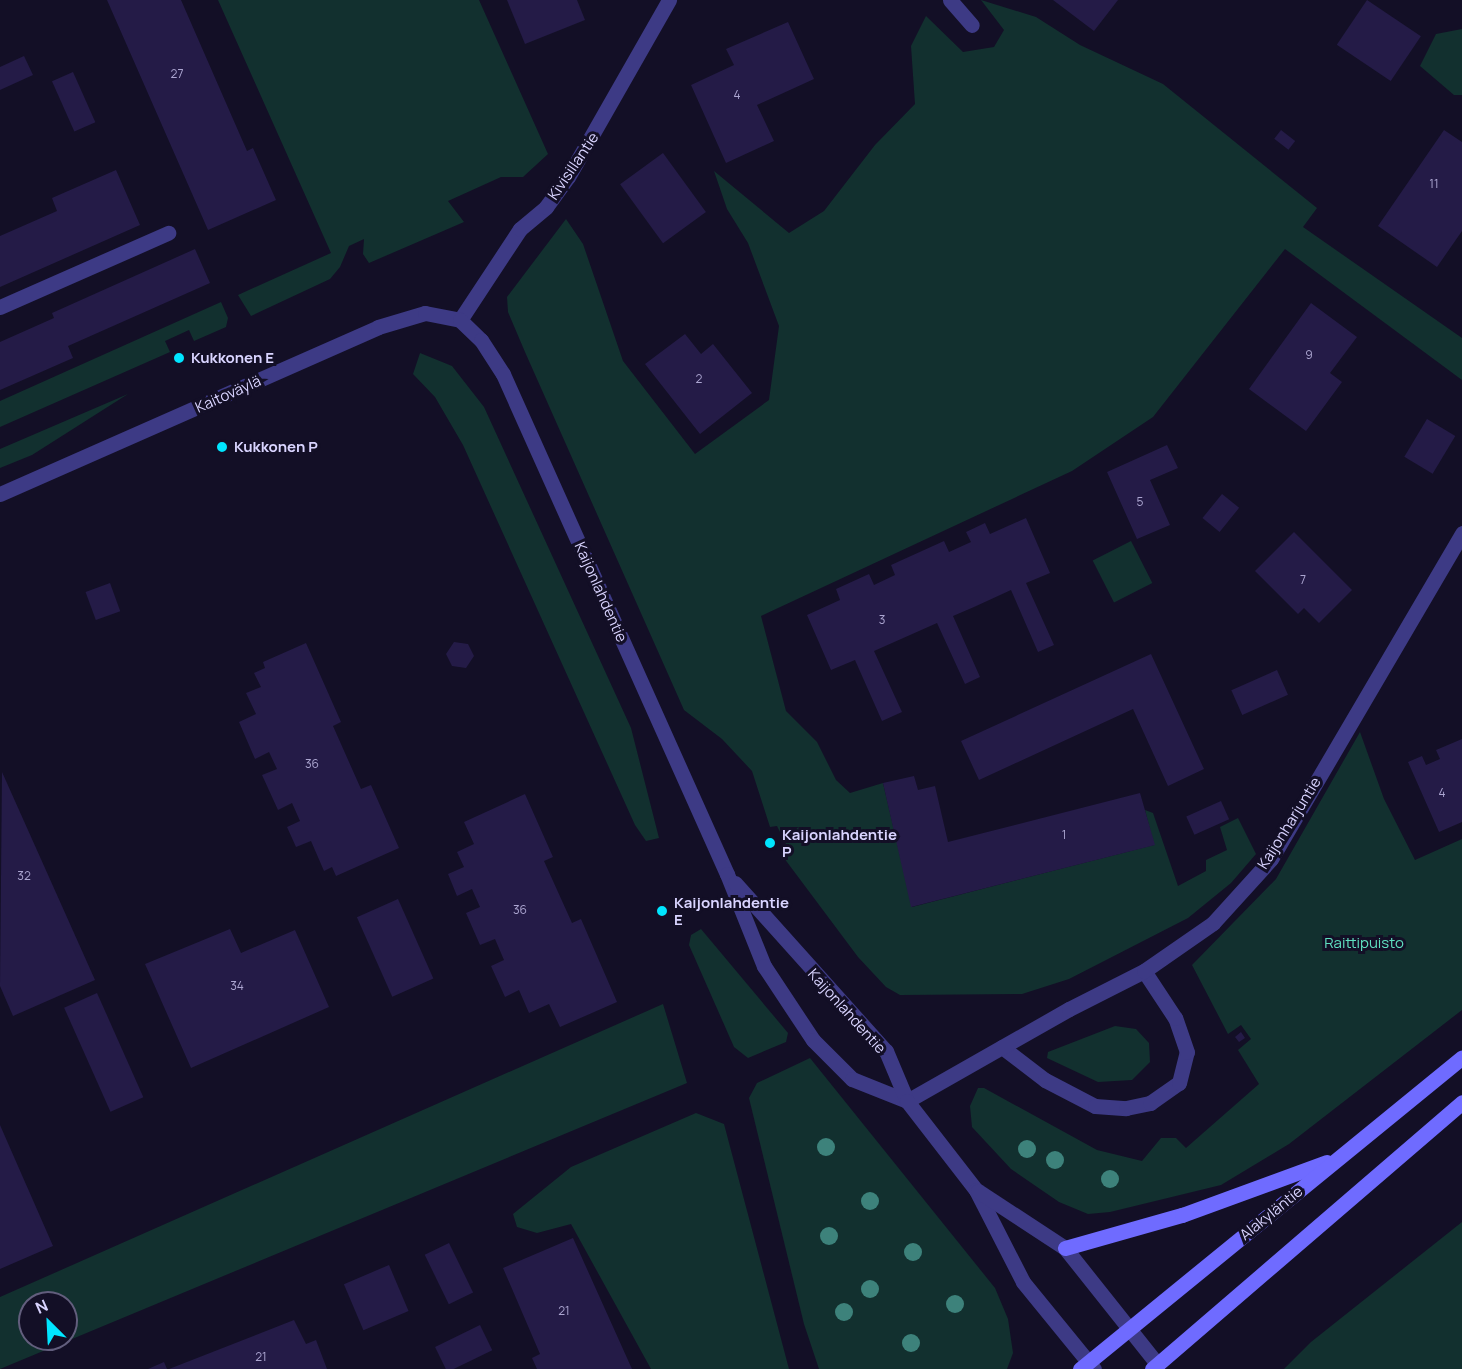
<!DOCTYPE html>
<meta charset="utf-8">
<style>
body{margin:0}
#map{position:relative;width:1462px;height:1369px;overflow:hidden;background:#130f26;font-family:Manrope,sans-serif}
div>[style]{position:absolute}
.green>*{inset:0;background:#12302f;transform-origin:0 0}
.building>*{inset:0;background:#241b47;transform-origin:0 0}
.service>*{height:15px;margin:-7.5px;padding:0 7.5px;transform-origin:7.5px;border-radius:7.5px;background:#3d3a85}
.minor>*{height:15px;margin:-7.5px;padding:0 7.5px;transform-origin:7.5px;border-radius:7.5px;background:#3d3a85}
.tertiary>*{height:15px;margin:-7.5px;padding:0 7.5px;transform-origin:7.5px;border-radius:7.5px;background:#3d3a85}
.secondary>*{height:15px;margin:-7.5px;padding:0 7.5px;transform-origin:7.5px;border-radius:7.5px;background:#6f6bff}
.trees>*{width:18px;height:18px;margin:-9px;border-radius:50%;background:#3d827b}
.dots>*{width:16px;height:16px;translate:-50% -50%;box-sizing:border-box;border:3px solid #130f26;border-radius:50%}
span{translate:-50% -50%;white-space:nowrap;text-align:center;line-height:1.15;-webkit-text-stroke:6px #130f26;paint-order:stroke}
.number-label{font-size:12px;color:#aca6d1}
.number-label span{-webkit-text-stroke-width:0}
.street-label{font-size:15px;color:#d9d4ff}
.poi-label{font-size:15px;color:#d9d4ff;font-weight:700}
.left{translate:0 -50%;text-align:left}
.park-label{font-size:15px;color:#5fe0c0}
.north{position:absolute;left:18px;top:1291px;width:60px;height:60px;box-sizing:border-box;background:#130f26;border:2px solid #625e7d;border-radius:50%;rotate:336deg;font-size:16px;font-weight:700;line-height:24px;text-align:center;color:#d9d4ff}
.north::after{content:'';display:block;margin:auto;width:21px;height:27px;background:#00e5ff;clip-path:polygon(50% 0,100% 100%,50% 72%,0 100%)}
</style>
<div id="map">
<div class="green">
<i style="clip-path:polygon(218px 0,479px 0,548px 154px,523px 177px,501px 177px,448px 201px,464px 222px,369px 263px,363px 254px,364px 239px,349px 246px,340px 267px,330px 279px,251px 316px,238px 295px,331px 253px)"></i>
<i style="clip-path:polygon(981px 0,1036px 17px,1080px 45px,1163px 84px,1317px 208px,1303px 227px,1462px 338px,1462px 380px,1285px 249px,1153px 417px,1072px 471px,761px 616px,786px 711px,817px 742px,836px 780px,850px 793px,883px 783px,912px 907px,1154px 845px,1145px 810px,1153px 813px,1178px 886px,1206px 871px,1206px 860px,1227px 850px,1220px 827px,1238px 818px,1256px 854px,1231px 883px,1188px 918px,1069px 979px,1022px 994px,900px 995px,886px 987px,858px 957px,781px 854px,788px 848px,777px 826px,770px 827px,752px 771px,722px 739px,684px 710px,525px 352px,508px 312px,507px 297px,566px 219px,583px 244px,623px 361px,695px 454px,769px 400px,779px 326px,748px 243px,727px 209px,714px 171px,789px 233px,824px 211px,875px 145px,915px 104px,911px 46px,926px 16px,963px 52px,994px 47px,1004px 30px)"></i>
<i style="clip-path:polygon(1462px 29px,1462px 95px,1454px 95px,1420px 66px,1436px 34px)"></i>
<i style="clip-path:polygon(221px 302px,228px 318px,226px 327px,194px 341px,189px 330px,165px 341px,170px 352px,0 427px,0 401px)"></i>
<i style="clip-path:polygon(420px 353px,452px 366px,484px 407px,631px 728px,659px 838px,646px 841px,635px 825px,463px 445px,435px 397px,413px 374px)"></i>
<i style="clip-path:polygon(128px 394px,32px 455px,0 468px,0 449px)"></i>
<i style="left:1131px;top:541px;width:47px;height:43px;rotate:63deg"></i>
<i style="clip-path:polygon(1360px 732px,1384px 799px,1415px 860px,1462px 839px,1462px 1010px,1289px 1144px,1221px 1185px,1110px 1212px,1088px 1214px,1059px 1202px,1011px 1169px,972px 1127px,970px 1106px,978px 1088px,984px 1088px,1097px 1150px,1142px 1161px,1161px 1138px,1176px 1138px,1186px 1148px,1259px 1084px,1238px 1050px,1251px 1039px,1241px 1025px,1228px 1034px,1192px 965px,1276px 879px)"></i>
<i style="clip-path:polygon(701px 929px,788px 1033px,786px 1042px,748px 1058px,734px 1047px,689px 945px,691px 935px)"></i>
<i style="clip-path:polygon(evenodd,663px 1004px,687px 1083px,0 1369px,0 1297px,663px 1004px,30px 1303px,66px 1303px,66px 1339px,30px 1339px,30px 1303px)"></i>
<i style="clip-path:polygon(1115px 1026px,1136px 1029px,1149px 1043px,1150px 1062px,1132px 1080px,1098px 1082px,1047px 1058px,1048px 1052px)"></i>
<i style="clip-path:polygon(810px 1058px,995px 1288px,1008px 1319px,1013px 1353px,1007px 1369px,819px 1369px,804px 1324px,749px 1098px,757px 1083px)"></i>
<i style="clip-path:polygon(696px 1113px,724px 1124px,789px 1369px,651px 1369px,571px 1224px,537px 1233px,517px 1227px,513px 1214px,571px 1167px)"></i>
<i style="clip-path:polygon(1462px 1222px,1462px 1369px,1284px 1369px,1311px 1342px)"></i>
</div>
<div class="building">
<i style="clip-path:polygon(107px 0,181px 0,247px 151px,253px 148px,276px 200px,208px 230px)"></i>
<i style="clip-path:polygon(507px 0,577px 0,585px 20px,525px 44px)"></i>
<i style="clip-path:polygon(1053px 0,1118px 0,1094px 31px)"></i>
<i style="left:1367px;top:0;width:65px;height:54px;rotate:34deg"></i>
<i style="clip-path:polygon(788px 22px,814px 79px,757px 105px,774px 141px,726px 163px,691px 85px,734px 65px,726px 49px)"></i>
<i style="clip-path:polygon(24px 56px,33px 75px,0 90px,0 67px)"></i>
<i style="left:73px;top:72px;width:55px;height:23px;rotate:66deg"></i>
<i style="left:1281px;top:130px;width:18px;height:11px;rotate:38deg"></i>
<i style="clip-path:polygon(1444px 130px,1462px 142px,1462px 231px,1437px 267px,1378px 226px)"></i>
<i style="left:663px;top:153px;width:73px;height:53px;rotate:54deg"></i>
<i style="clip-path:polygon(116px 170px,140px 225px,0 287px,0 236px,57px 211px,52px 198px)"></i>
<i style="clip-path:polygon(195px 249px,210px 283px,68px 346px,73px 358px,0 390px,0 342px,54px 318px,52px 313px)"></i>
<i style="clip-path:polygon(1311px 303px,1357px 337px,1330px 373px,1342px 382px,1306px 431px,1249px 389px)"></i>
<i style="clip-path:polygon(685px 334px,701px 354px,713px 344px,752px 393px,700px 434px,645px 364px)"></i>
<i style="left:1427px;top:419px;width:33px;height:44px;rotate:31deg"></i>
<i style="clip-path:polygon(1167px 445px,1178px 468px,1150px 480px,1170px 525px,1137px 539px,1107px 472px)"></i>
<i style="left:1222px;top:494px;width:22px;height:31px;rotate:39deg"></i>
<i style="clip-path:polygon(1026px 518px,1050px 573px,1026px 583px,1054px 645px,1038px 652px,1011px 590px,974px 607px,953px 616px,980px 677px,965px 684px,937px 623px,874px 651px,902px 712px,882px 721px,855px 660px,831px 670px,807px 615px,840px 600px,836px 589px,869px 574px,874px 585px,895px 575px,891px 565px,944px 541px,949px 552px,971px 542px,966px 532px,985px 523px,990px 534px)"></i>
<i style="clip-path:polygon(1294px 532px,1352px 590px,1319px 623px,1304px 608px,1298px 614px,1255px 571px)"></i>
<i style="left:110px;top:583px;width:30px;height:26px;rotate:70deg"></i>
<i style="clip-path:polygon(454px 642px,468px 644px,474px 656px,466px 668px,452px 666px,446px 654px)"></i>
<i style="clip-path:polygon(306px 643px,341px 722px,333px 726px,361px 789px,371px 785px,399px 848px,336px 876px,332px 867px,324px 871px,311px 841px,296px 847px,287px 827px,300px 821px,292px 803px,278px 810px,262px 775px,277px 769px,269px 752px,255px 759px,239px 722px,256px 714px,246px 693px,261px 687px,254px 673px,265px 668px,263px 662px)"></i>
<i style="clip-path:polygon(1151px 654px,1204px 769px,1168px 786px,1133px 709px,979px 780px,961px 741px)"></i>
<i style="left:1277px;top:670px;width:27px;height:50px;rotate:66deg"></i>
<i style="clip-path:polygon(1462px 739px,1462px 822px,1439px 832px,1408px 762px,1422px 756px,1426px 765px,1440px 759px,1436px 750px)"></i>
<i style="clip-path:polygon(2px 772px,95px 980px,13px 1016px,0 986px)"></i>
<i style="clip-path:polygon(914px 776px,918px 790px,935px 786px,948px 842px,1140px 793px,1155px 845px,911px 907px,883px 783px)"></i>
<i style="clip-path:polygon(525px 794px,553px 857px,544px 861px,572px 923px,581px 919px,617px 1002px,560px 1027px,549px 1004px,529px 1013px,519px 990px,505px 997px,491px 966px,504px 960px,495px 939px,480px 945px,466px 913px,480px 907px,472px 889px,457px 896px,448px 874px,464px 867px,457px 852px,474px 844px,464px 822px)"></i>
<i style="left:1221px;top:801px;width:20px;height:38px;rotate:66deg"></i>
<i style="left:398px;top:899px;width:87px;height:45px;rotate:66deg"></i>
<i style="clip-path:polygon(230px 929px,241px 953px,295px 930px,329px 1007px,191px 1068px,145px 964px)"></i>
<i style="left:97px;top:993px;width:114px;height:36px;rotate:66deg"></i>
<i style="clip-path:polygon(1241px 1032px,1245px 1038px,1239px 1042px,1235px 1037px)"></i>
<i style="clip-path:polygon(0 1125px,53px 1246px,0 1269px)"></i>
<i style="clip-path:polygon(573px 1238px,632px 1369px,537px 1369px,532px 1358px,540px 1354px,503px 1268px)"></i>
<i style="left:449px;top:1243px;width:55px;height:27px;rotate:64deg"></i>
<i style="left:389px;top:1265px;width:50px;height:49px;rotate:67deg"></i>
<i style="clip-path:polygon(294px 1320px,306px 1344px,316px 1340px,327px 1369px,169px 1369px)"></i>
<i style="left:480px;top:1325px;width:28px;height:50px;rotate:64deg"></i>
<i style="clip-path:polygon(164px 1362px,167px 1369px,148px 1369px)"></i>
</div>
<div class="service">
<i style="left:0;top:307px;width:184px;rotate:-23.8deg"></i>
<i style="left:1002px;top:1047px;width:54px;rotate:37.5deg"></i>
<i style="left:1045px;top:1080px;width:56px;rotate:27.5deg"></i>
<i style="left:1095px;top:1106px;width:31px;rotate:4deg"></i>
<i style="left:1126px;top:1108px;width:25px;rotate:-12deg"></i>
<i style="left:1150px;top:1103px;width:35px;rotate:-35deg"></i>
<i style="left:1179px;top:1083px;width:32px;rotate:-76deg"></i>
<i style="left:1187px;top:1052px;width:36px;rotate:-109deg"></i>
<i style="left:1175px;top:1018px;width:56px;rotate:-123.4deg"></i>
</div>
<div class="minor">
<i style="left:950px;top:0;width:33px;rotate:49deg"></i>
<i style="left:460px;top:320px;width:109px;rotate:-56.6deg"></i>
<i style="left:520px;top:229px;width:34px;rotate:-40deg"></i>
<i style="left:546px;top:207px;width:37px;rotate:-54deg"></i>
<i style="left:568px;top:177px;width:204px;rotate:-60.3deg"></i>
<i style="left:907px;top:1101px;width:186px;rotate:-29.6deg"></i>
<i style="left:1069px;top:1009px;width:84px;rotate:-26.9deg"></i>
<i style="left:1144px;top:971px;width:84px;rotate:-34.8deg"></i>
<i style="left:1213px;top:923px;width:86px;rotate:-47.8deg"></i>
<i style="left:1271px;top:859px;width:378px;rotate:-59.6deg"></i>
</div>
<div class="tertiary">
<i style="left:0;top:494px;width:413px;rotate:-23.8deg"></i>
<i style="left:378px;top:327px;width:49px;rotate:-16.6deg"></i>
<i style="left:425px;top:313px;width:36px;rotate:11deg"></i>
<i style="left:460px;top:320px;width:29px;rotate:44deg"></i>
<i style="left:481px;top:340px;width:40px;rotate:57.1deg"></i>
<i style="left:503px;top:374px;width:548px;rotate:65.87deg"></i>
<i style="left:727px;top:874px;width:99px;rotate:68.1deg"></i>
<i style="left:764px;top:966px;width:89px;rotate:56.5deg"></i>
<i style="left:813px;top:1040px;width:55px;rotate:45deg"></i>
<i style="left:852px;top:1079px;width:59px;rotate:21.8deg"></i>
<i style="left:735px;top:883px;width:226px;rotate:48.1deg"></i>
<i style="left:886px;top:1051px;width:54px;rotate:67.2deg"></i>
<i style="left:907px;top:1101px;width:113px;rotate:52.2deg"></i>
<i style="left:976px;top:1190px;width:103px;rotate:62.9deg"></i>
<i style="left:1023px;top:1282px;width:112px;rotate:50.8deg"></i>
<i style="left:978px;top:1191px;width:104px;rotate:33.2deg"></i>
<i style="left:1065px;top:1248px;width:149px;rotate:51.5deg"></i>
</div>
<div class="secondary">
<i style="left:1065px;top:1248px;width:122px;rotate:-15.8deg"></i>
<i style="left:1182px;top:1215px;width:154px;rotate:-20.1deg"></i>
<i style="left:1080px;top:1369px;width:493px;rotate:-39.2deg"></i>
<i style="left:1152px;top:1369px;width:409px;rotate:-40.7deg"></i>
</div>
<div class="trees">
<i style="left:826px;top:1147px"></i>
<i style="left:1027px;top:1149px"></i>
<i style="left:1055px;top:1160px"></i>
<i style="left:1110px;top:1179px"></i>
<i style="left:870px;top:1201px"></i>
<i style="left:829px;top:1236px"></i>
<i style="left:913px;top:1252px"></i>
<i style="left:870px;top:1289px"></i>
<i style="left:955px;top:1304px"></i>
<i style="left:844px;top:1312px"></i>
<i style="left:911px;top:1343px"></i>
</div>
<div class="dots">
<i style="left:179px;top:358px;background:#00e5ff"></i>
<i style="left:222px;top:447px;background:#00e5ff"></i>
<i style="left:770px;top:843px;background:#00e5ff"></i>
<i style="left:662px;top:911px;background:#00e5ff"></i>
</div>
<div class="number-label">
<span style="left:177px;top:74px">27</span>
<span style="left:737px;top:95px">4</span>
<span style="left:1434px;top:184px">11</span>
<span style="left:1309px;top:355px">9</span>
<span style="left:699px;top:379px">2</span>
<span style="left:1140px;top:502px">5</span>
<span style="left:1303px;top:580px">7</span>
<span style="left:882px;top:620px">3</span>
<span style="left:312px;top:764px">36</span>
<span style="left:1442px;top:793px">4</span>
<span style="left:1064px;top:835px">1</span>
<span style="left:24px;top:876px">32</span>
<span style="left:520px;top:910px">36</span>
<span style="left:237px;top:986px">34</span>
<span style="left:564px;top:1311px">21</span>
<span style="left:261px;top:1357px">21</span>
</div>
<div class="street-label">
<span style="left:573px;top:166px;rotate:-56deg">Kivisillantie</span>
<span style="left:228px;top:394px;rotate:-24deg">Kaitoväylä</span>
<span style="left:601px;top:592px;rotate:66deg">Kaijonlahdentie</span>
<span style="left:1289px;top:823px;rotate:-58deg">Kaijonharjuntie</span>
<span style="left:847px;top:1011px;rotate:48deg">Kaijonlahdentie</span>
<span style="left:1271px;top:1213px;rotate:-39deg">Alakyläntie</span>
</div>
<div class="poi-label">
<span class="left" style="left:191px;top:358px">Kukkonen E</span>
<span class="left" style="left:234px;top:447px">Kukkonen P</span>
<span class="left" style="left:782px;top:843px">Kaijonlahdentie<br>P</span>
<span class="left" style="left:674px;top:911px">Kaijonlahdentie<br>E</span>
</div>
<div class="park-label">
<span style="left:1364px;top:943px">Raittipuisto</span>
</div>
<div class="north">N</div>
</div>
